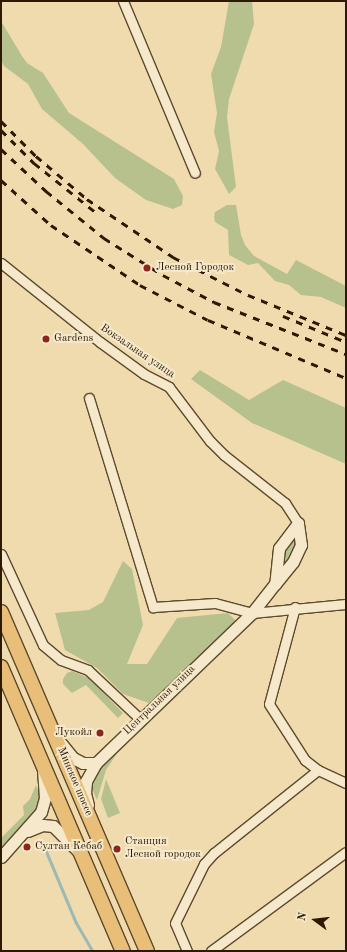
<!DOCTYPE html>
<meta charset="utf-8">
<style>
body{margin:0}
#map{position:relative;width:347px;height:952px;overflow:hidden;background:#f0dbaf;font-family:"Old Standard TT",serif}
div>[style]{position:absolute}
.green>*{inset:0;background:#b6c18e}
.stream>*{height:2.5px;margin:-1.25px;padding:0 1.25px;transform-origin:1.25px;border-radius:1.25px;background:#9db9b4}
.roads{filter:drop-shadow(1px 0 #5d4a2c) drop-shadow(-1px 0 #5d4a2c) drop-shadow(0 1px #5d4a2c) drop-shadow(0 -1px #5d4a2c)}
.minor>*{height:9px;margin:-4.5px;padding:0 4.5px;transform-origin:4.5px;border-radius:4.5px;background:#f5e8cb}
.tertiary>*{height:11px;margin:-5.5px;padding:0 5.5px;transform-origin:5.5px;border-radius:5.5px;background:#f5e8cb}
.trunk>*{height:14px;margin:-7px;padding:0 7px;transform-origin:7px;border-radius:7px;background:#e8be78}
.rail>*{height:2.5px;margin-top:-1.25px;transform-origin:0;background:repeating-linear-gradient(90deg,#2c1900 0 7px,transparent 0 14px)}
.dots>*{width:11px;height:11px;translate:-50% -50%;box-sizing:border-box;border:2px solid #f5e8cb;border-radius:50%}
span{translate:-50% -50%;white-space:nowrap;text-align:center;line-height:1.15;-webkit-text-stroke:4px #f5e8cb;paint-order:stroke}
.poi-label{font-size:11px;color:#2c1900}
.left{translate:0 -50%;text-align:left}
.right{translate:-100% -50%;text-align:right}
.street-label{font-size:11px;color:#2c1900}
.frame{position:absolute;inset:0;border:2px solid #2c1900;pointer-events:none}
.north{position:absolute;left:295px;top:900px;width:40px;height:40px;-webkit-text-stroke:3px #f5e8cb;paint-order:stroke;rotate:285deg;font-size:11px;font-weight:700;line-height:16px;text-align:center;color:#2c1900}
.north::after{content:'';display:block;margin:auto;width:14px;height:18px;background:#2c1900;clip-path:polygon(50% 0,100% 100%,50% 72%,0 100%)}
</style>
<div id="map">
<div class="green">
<i style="clip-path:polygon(229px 1px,252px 1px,254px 24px,229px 99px,227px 117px,236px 187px,229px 194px,215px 169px,219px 151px,214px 132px,217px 113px,211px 74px,221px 47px)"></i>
<i style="clip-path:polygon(1px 21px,22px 56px,27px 63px,43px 73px,69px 113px,174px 179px,183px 196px,182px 205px,173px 209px,146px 200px,115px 178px,83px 144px,42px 109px,28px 84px,4px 66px,1px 60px)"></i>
<i style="clip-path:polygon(227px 205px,236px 205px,241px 235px,245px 245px,254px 256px,287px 274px,296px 260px,346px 286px,346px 308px,321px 297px,301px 295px,289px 285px,275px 281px,258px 263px,248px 265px,229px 255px,228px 230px,215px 222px,214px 217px,215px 212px)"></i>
<i style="clip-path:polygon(200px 370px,249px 400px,283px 380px,346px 408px,346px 464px,252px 423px,191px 379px)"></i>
<i style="clip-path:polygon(294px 533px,297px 541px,284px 571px,278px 563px,280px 552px)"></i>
<i style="clip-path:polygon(123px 561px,132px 569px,143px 625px,127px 664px,147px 664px,177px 618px,228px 613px,236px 621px,149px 703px,123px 694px,97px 668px,65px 650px,55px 613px,89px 610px,103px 602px)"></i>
<i style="clip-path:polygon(72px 671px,89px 678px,123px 713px,118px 718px,86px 685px,72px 693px,63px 684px,63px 679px,67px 673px)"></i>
<i style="clip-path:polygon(118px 752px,106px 770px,97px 800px,90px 784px,95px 773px)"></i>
<i style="clip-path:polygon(106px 779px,120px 813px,108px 818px,101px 799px)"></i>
<i style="clip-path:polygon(36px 785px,41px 798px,37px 814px,1px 848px,1px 838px,24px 815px,23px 806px,30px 799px)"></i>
</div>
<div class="stream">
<i style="left:45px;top:848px;width:80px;rotate:67.3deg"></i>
<i style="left:76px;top:922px;width:34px;rotate:60deg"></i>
</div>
<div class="roads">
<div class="minor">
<i style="left:123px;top:1px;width:186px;rotate:67.3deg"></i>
<i style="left:1px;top:263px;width:127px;rotate:38.6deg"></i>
<i style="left:100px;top:342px;width:54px;rotate:36deg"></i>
<i style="left:144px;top:374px;width:28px;rotate:27deg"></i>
<i style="left:169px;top:387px;width:68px;rotate:52.8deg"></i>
<i style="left:210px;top:441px;width:20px;rotate:45deg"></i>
<i style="left:224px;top:455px;width:78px;rotate:38.2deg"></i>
<i style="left:285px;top:503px;width:24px;rotate:57deg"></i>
<i style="left:89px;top:398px;width:219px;rotate:73deg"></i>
<i style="left:153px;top:607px;width:62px;rotate:-3.7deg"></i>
<i style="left:215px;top:603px;width:38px;rotate:15deg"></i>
<i style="left:252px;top:613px;width:94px;rotate:-5.5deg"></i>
<i style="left:1px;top:554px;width:100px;rotate:65.2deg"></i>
<i style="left:43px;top:645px;width:23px;rotate:40deg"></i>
<i style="left:61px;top:660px;width:29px;rotate:20deg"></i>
<i style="left:88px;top:670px;width:73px;rotate:43.3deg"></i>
<i style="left:295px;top:607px;width:100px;rotate:105deg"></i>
<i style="left:269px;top:704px;width:67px;rotate:57.3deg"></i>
<i style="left:305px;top:760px;width:16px;rotate:38deg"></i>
<i style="left:318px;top:770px;width:31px;rotate:25deg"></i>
<i style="left:187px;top:951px;width:30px;rotate:-113deg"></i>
<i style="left:175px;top:923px;width:66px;rotate:-63.8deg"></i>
<i style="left:204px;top:864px;width:15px;rotate:-48deg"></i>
<i style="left:214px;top:853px;width:133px;rotate:-38.6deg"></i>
<i style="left:211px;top:951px;width:167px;rotate:-36.3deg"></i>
</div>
<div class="tertiary">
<i style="left:60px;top:742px;width:21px;rotate:51deg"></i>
<i style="left:73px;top:758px;width:11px;rotate:27deg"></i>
<i style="left:83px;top:763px;width:13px"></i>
<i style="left:88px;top:805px;width:12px;rotate:-104deg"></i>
<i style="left:85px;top:793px;width:12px;rotate:-85deg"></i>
<i style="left:86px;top:781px;width:21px;rotate:-61deg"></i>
<i style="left:96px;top:763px;width:216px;rotate:-43.9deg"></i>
<i style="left:252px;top:613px;width:37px;rotate:-52deg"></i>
<i style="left:275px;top:584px;width:28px;rotate:-51deg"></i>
<i style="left:293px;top:562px;width:19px;rotate:-65deg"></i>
<i style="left:301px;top:545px;width:22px;rotate:-98deg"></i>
<i style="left:298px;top:523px;width:31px;rotate:127deg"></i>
<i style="left:279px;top:548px;width:36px;rotate:96deg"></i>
<i style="left:28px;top:831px;width:16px;rotate:-22deg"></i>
<i style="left:43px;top:825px;width:10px;rotate:6deg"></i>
<i style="left:53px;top:826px;width:34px;rotate:45deg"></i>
<i style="left:1px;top:857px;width:60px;rotate:-48.4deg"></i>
<i style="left:41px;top:812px;width:15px;rotate:-74deg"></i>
<i style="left:45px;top:798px;width:26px;rotate:-94deg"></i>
</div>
<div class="trunk">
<i style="left:1px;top:612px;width:369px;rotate:66.7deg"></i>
<i style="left:1px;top:667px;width:309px;rotate:66.8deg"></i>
</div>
</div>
<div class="rail">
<i style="left:1px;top:121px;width:49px;rotate:45deg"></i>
<i style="left:36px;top:156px;width:67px;rotate:40.1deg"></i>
<i style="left:87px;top:199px;width:104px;rotate:34deg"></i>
<i style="left:173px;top:257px;width:84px;rotate:26.9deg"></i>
<i style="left:248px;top:295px;width:106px;rotate:22.2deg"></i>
<i style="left:1px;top:130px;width:47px;rotate:45deg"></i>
<i style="left:34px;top:163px;width:82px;rotate:38.6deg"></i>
<i style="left:1px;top:149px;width:62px;rotate:43deg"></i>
<i style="left:46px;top:191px;width:75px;rotate:39deg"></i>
<i style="left:104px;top:238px;width:70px;rotate:32.1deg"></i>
<i style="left:163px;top:275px;width:58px;rotate:27.9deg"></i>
<i style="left:214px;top:302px;width:142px;rotate:21.5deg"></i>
<i style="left:1px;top:180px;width:67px;rotate:42deg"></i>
<i style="left:51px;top:225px;width:107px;rotate:34deg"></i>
<i style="left:140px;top:285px;width:76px;rotate:27.2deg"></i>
<i style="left:208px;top:320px;width:150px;rotate:22.8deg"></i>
<i style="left:283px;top:316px;width:68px;rotate:22.4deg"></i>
</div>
<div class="dots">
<i style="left:147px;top:268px;background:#8f2418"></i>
<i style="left:46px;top:339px;background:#8f2418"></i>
<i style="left:100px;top:733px;background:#8f2418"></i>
<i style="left:27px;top:847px;background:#8f2418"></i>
<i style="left:117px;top:849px;background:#8f2418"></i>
</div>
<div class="poi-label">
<span class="left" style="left:156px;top:268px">Лесной Городок</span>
<span class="left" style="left:54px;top:339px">Gardens</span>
<span class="right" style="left:92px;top:733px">Лукойл</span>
<span class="left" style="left:125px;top:849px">Станция<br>Лесной городок</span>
<span class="left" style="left:35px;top:847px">Султан Кебаб</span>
</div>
<div class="street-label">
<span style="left:137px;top:352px;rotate:34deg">Вокзальная улица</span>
<span style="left:160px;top:701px;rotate:-44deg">Центральная улица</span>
<span style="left:74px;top:782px;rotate:67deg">Минское шоссе</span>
</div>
<div class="frame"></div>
<div class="north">N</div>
</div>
